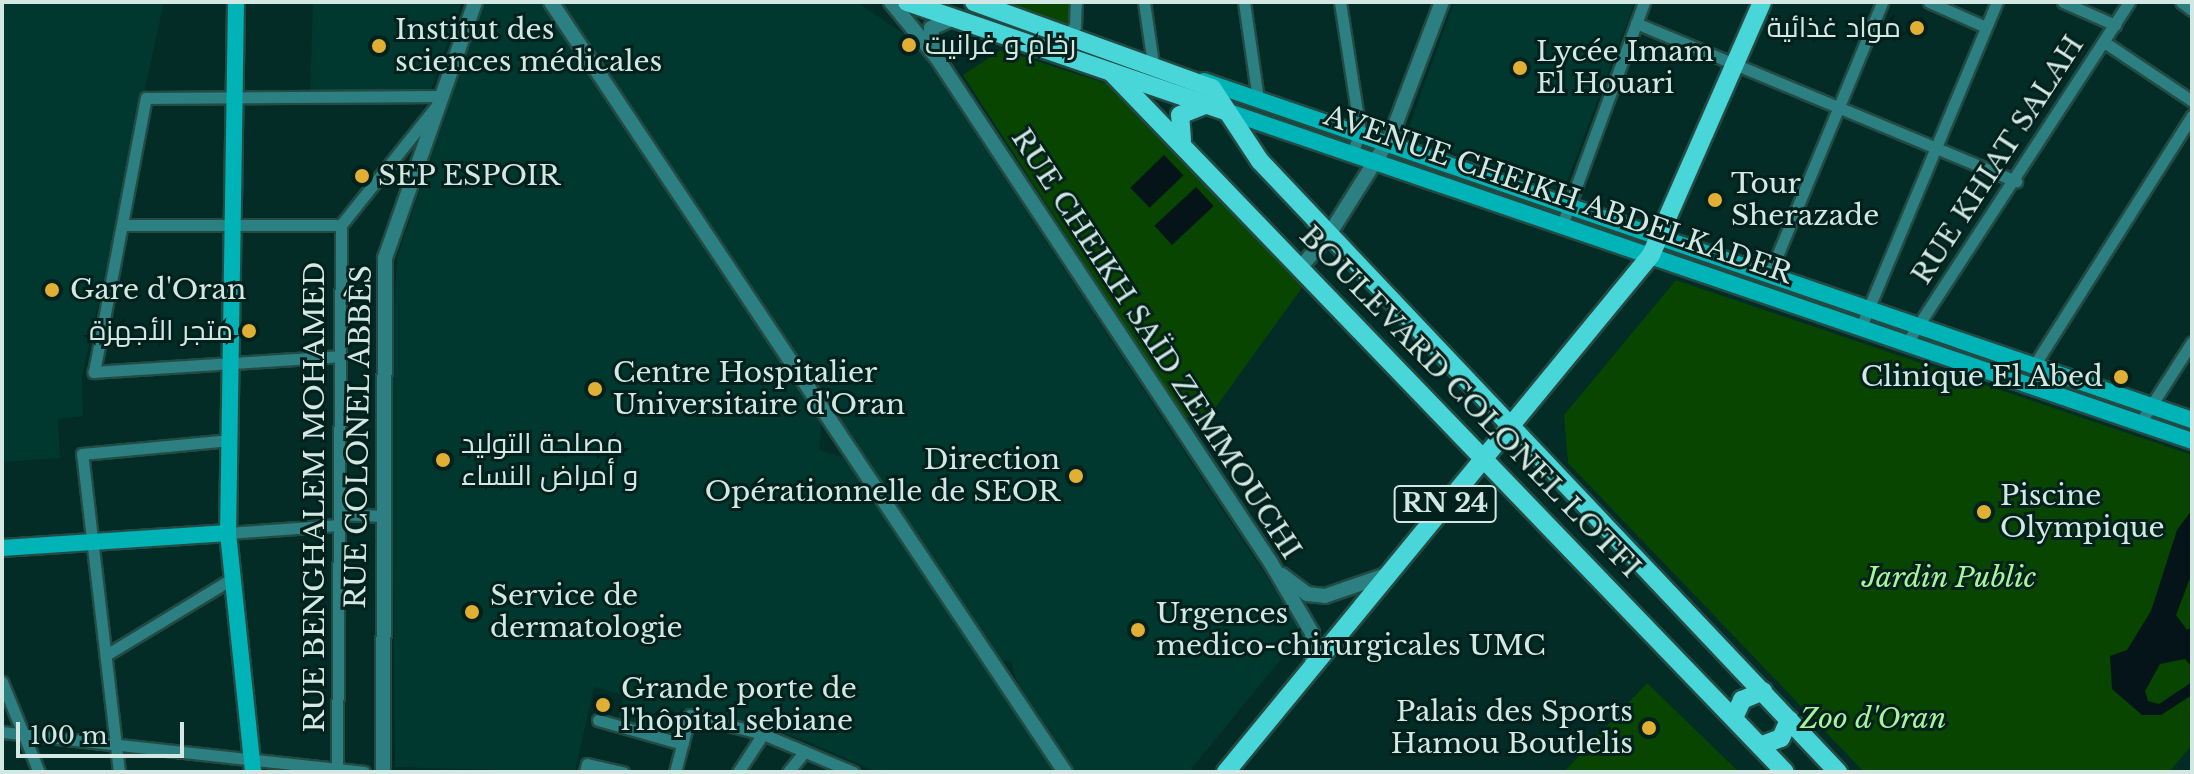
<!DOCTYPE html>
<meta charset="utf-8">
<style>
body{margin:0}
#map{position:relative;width:2194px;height:774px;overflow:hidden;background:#022c25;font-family:"Libre Baskerville",Cairo,serif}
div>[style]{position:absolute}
.built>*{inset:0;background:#00372f}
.green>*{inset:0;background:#084500}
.water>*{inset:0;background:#051418;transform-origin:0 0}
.roads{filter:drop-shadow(2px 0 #234a43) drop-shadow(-2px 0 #234a43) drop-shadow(0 2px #234a43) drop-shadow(0 -2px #234a43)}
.minor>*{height:11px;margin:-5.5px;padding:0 5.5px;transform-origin:5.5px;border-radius:5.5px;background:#2c8081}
.tertiary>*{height:14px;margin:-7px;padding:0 7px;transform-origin:7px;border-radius:7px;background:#2c8081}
.secondary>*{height:16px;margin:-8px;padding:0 8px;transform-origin:8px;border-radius:8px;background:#00b3b6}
.primary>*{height:18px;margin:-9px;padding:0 9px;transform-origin:9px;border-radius:9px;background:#48d6d9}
.dots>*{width:22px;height:22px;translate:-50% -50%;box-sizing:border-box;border:4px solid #03211c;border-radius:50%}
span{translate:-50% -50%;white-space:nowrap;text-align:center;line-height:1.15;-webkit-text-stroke:6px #03211c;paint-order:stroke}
.shield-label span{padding:2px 6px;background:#03211c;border:2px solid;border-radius:6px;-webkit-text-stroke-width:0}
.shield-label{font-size:26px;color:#d3e8e2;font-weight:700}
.poi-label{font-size:28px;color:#d3e8e2}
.right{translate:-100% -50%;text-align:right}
.left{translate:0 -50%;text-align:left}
.street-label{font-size:28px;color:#d3e8e2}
.park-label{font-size:28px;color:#a6f599;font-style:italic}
.frame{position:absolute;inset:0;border:4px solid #d3e8e2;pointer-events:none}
.scale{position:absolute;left:16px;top:722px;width:168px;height:36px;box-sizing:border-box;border:4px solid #d3e8e2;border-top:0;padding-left:10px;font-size:24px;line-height:28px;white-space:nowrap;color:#d3e8e2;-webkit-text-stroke:6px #03211c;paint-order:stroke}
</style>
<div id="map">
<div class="built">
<i style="clip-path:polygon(2px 2px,164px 2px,82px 378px,83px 416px,58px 419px,60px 458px,2px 462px)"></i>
<i style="clip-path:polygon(313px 2px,462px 2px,430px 92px,310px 91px)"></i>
<i style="clip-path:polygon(484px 2px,542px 2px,822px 425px,819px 450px,845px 458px,1057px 772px,877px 772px,796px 737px,681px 708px,674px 733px,618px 718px,624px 695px,594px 687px,575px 772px,395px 767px,391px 354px,397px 257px)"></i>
<i style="clip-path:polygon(561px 2px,857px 2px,914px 41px,1303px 632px,1189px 772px,1076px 772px,1018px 685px,1011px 662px,999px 661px,869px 463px,851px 452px)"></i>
<i style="clip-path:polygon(1454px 2px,1635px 2px,1563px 192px,1406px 135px)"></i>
</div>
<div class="green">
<i style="clip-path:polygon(998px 2px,1069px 2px,1072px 22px,1065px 24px)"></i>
<i style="clip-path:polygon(1001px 50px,1115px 86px,1304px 285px,1208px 418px,1184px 417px,963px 75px)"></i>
<i style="clip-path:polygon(1676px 280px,2192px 455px,2192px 745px,2169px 772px,1864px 772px,1568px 463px,1564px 415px)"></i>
<i style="clip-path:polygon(1647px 683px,1739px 772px,1564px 772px)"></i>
</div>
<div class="water">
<i style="left:1164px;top:155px;width:28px;height:47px;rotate:46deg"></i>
<i style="left:1196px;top:187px;width:26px;height:57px;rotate:47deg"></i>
<i style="clip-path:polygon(2192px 510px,2192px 573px,2176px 615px,2187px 630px,2192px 627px,2192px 667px,2185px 659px,2160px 664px,2145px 691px,2148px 701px,2159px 704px,2192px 682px,2192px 695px,2161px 715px,2142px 715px,2112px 689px,2110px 656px,2127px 650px,2151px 611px,2177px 530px)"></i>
</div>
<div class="roads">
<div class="minor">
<i style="left:1144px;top:2px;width:63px;rotate:81.7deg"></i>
<i style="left:1244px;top:2px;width:98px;rotate:81.8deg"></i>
<i style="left:1340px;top:2px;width:131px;rotate:81.2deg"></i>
<i style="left:1360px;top:131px;width:24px;rotate:109deg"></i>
<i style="left:1929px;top:2px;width:62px;rotate:23.7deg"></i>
<i style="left:2063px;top:2px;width:57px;rotate:23.9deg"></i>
<i style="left:2181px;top:2px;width:14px;rotate:36deg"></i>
<i style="left:1636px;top:23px;width:412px;rotate:22.6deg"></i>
<i style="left:1065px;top:34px;width:12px;rotate:-35deg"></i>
<i style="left:1075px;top:27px;width:25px;rotate:-88deg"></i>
<i style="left:2104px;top:42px;width:106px;rotate:33.8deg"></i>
<i style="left:123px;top:225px;width:218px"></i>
<i style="left:341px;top:225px;width:149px;rotate:-51.3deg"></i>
<i style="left:1562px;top:225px;width:238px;rotate:-69.8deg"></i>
<i style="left:1770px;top:273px;width:293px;rotate:-67.5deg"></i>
<i style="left:1860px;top:329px;width:355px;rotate:-67.3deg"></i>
<i style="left:1906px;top:344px;width:408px;rotate:-56.9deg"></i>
<i style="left:341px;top:356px;width:248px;rotate:176.3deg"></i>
<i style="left:94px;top:372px;width:279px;rotate:-79.3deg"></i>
<i style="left:146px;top:98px;width:293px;rotate:-0.4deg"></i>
<i style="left:2035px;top:364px;width:294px;rotate:-57.7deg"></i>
<i style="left:2140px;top:423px;width:96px;rotate:-57.3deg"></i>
<i style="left:339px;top:514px;width:45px;rotate:2.5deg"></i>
<i style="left:228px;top:533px;width:111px;rotate:-4.1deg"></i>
<i style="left:106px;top:655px;width:145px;rotate:-31.2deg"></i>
<i style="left:2px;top:682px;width:97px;rotate:67.7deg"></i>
<i style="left:598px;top:720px;width:88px;rotate:15.8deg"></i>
<i style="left:2px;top:732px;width:364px;rotate:6.3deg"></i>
<i style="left:337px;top:769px;width:544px;rotate:-89.58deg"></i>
<i style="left:119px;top:772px;width:320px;rotate:-96.6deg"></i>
<i style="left:82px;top:454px;width:149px;rotate:-5.4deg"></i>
<i style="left:585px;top:772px;width:8px;rotate:-76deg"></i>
<i style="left:587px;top:764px;width:37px;rotate:13deg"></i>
<i style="left:675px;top:772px;width:59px;rotate:-75.3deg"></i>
<i style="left:690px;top:715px;width:75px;rotate:14.6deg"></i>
<i style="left:763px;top:734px;width:98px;rotate:22.9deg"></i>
<i style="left:738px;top:772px;width:45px;rotate:-56.7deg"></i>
<i style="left:788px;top:772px;width:26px;rotate:-51deg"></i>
</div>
<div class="tertiary">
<i style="left:551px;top:2px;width:926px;rotate:56.28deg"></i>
<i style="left:891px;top:2px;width:72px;rotate:50.6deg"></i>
<i style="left:937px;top:58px;width:605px;rotate:56.52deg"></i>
<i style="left:1271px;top:563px;width:81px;rotate:59.6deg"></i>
<i style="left:1312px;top:633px;width:31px;rotate:90deg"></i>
<i style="left:934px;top:50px;width:22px;rotate:-98deg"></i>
<i style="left:931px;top:28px;width:23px;rotate:-23deg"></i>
<i style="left:1301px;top:267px;width:45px;rotate:-49.5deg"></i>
<i style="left:1330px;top:233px;width:115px;rotate:-57.8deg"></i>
<i style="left:1391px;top:136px;width:143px;rotate:-69.2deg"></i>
<i style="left:1282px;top:575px;width:31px;rotate:37deg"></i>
<i style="left:1307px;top:594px;width:18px;rotate:6deg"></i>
<i style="left:1325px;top:596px;width:61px;rotate:-19deg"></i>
<i style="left:383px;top:772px;width:514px;rotate:-89.78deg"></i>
<i style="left:385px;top:258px;width:271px;rotate:-70.6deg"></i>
</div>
<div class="secondary">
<i style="left:236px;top:2px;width:531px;rotate:90.86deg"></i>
<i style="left:228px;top:533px;width:240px;rotate:84deg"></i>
<i style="left:1204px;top:81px;width:1045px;rotate:18.94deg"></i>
<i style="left:1226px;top:111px;width:1021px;rotate:18.86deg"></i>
<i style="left:2px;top:548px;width:226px;rotate:-3.8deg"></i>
</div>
<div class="primary">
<i style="left:907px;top:2px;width:337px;rotate:18.9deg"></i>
<i style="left:974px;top:2px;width:253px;rotate:19.9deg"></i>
<i style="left:1212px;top:88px;width:87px;rotate:56.7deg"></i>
<i style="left:1260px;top:161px;width:841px;rotate:46.59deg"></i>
<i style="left:1112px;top:73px;width:970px;rotate:46.09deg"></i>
<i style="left:1182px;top:141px;width:26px;rotate:-94deg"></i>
<i style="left:1180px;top:115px;width:29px;rotate:-22deg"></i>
<i style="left:1734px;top:718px;width:20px;rotate:-66deg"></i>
<i style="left:1742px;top:700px;width:23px;rotate:-23deg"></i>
<i style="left:1760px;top:746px;width:22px;rotate:-21deg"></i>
<i style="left:1781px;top:738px;width:20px;rotate:-66deg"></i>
<i style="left:1226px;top:772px;width:669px;rotate:-50.58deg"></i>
<i style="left:1651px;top:255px;width:276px;rotate:-66.3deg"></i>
</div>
</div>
<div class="dots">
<i style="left:1917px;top:28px;background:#e1af34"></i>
<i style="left:909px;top:45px;background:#e1af34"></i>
<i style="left:379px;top:46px;background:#e1af34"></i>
<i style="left:1520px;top:68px;background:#e1af34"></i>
<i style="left:362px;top:176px;background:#e1af34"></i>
<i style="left:1715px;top:200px;background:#e1af34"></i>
<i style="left:52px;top:290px;background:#e1af34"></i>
<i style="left:249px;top:331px;background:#e1af34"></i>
<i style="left:2121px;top:377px;background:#e1af34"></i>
<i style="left:595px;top:389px;background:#e1af34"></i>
<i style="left:443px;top:460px;background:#e1af34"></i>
<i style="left:1076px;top:476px;background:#e1af34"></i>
<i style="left:1984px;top:512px;background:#e1af34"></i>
<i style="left:472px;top:612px;background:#e1af34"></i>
<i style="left:1138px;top:630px;background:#e1af34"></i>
<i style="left:603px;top:705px;background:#e1af34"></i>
<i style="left:1649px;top:728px;background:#e1af34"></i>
</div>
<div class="shield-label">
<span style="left:1445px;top:504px">RN 24</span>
</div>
<div class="poi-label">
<span class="right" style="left:1901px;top:28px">مواد غذائية</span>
<span class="left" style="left:395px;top:46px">Institut des<br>sciences médicales</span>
<span class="left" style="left:925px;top:45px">رخام و غرانيت</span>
<span class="left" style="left:1536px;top:68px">Lycée Imam<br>El Houari</span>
<span class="left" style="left:378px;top:176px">SEP ESPOIR</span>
<span class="left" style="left:1731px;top:200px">Tour<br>Sherazade</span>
<span class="left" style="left:70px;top:290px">Gare d'Oran</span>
<span class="right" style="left:233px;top:331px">متجر الأجهزة</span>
<span class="left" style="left:613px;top:389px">Centre Hospitalier<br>Universitaire d'Oran</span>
<span class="right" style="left:2103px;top:377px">Clinique El Abed</span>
<span class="left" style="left:461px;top:460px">مصلحة التوليد<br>و أمراض النساء</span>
<span class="right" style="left:1060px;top:476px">Direction<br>Opérationnelle de SEOR</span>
<span class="left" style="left:2000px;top:512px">Piscine<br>Olympique</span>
<span class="left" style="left:490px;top:612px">Service de<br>dermatologie</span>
<span class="left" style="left:1156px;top:630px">Urgences<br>medico-chirurgicales UMC</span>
<span class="left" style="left:621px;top:705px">Grande porte de<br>l'hôpital sebiane</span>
<span class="right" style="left:1633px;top:728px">Palais des Sports<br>Hamou Boutlelis</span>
</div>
<div class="street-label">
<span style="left:1998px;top:160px;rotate:-57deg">RUE KHIAT SALAH</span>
<span style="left:1558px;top:195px;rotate:19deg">AVENUE CHEIKH ABDELKADER</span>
<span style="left:1156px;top:344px;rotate:57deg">RUE CHEIKH SAÏD ZEMMOUCHI</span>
<span style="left:1470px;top:402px;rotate:46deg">BOULEVARD COLONEL LOTFI</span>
<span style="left:359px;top:437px;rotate:-89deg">RUE COLONEL ABBÈS</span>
<span style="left:315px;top:497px;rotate:-90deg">RUE BENGHALEM MOHAMED</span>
</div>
<div class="park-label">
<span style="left:1949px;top:578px">Jardin Public</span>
<span style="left:1873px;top:719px">Zoo d'Oran</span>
</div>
<div class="frame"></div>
<div class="scale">100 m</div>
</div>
